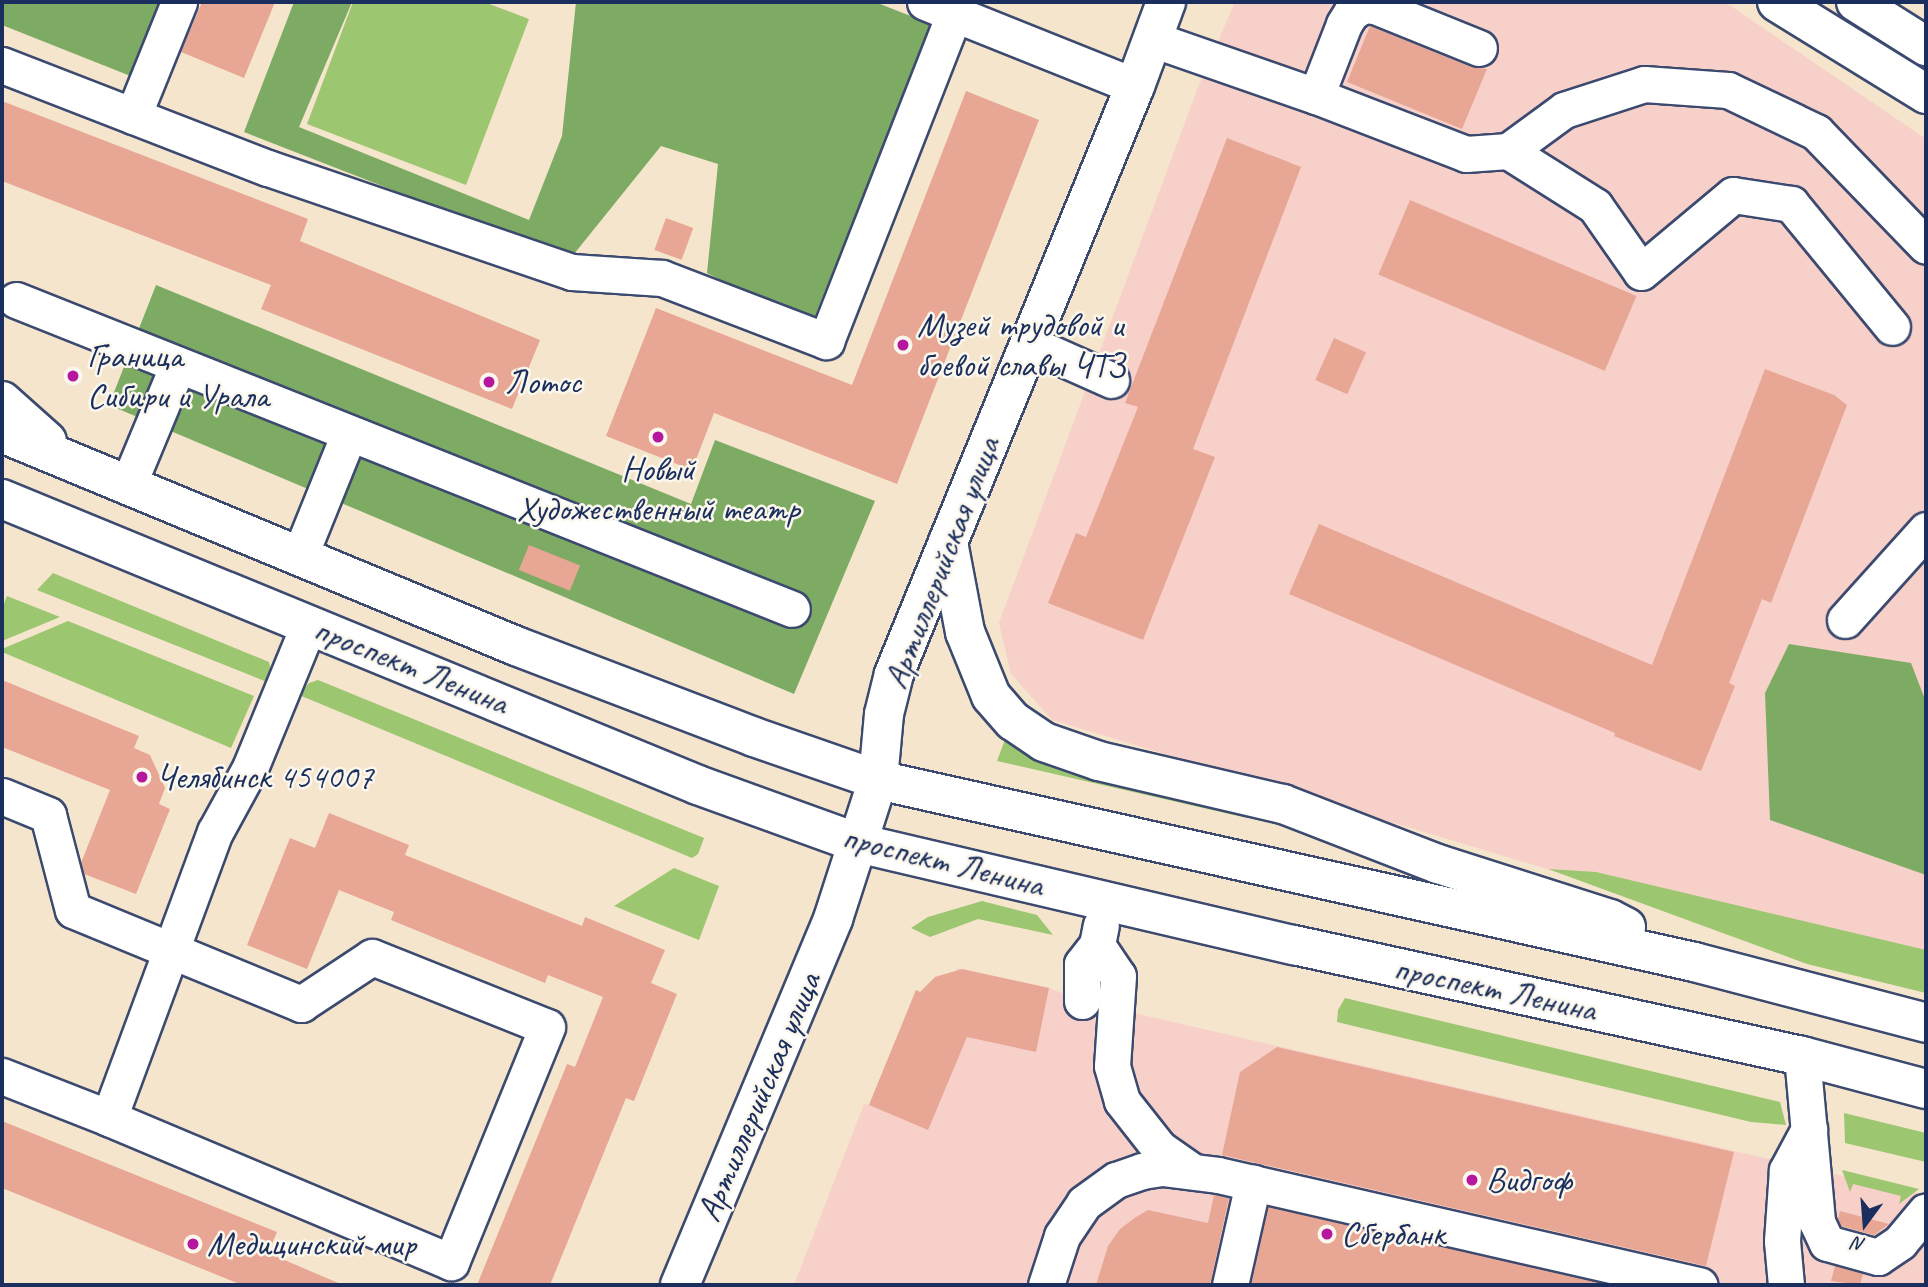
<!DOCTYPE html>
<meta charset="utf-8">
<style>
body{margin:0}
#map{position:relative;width:1928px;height:1287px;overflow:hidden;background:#f5e5cd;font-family:Caveat,sans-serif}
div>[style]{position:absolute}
.built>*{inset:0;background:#f7d0ca}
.green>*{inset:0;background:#9dc671}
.forest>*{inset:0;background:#7eab63}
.building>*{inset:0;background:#e8a795;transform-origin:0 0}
.roads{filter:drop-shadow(2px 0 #3c4a6f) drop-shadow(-2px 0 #3c4a6f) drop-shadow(0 2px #3c4a6f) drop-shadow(0 -2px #3c4a6f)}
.minor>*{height:35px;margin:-17.5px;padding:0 17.5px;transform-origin:17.5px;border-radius:17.5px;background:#fff}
.major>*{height:38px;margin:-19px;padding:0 19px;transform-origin:19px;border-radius:19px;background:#fff}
.dots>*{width:19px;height:19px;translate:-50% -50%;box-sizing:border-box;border:4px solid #fbf7ec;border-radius:50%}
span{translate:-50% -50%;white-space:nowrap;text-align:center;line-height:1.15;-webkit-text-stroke:5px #fbf7ec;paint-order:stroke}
.poi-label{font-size:35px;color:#1b2f5e}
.left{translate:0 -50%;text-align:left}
.street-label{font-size:35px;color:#1b2f5e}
.frame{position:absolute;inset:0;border:4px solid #1b2f5e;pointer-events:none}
.north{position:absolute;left:1830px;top:1189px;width:70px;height:70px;-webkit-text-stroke:5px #fbf7ec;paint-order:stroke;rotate:196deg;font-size:19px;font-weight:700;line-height:28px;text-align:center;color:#1b2f5e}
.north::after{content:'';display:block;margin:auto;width:24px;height:32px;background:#1b2f5e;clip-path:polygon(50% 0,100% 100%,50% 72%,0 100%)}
</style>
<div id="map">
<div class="built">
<i style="clip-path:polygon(1235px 2px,1725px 2px,1926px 139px,1926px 983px,1052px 720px,1011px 674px,999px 623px,1197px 90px)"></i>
<i style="clip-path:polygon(957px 968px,1049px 988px,1082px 1001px,1277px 1046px,1926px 1195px,1926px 1285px,794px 1285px,864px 1104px,869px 1105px,916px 990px,923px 993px,935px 977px,955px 973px)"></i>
</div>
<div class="green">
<i style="clip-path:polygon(353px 2px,484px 2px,529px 19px,466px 185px,307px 124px)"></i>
<i style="clip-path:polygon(53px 573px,269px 662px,271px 670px,267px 682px,37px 590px)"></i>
<i style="clip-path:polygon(7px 596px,60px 617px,2px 641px,2px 609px)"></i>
<i style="clip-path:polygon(68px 621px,254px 696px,231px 748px,2px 652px,2px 649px)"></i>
<i style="clip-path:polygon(318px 680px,704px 838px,698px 854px,692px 858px,299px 695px,309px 683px)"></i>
<i style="clip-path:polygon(1006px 737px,1247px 813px,1247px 818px,997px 761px)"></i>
<i style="clip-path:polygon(674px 868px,719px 886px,699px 940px,614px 906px)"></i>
<i style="clip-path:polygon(1548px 869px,1596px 872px,1926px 950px,1926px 993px,1807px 964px)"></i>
<i style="clip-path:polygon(982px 901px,1037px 915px,1053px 935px,978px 919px,930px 937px,911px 928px,928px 917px)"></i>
<i style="clip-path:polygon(1345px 998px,1780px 1102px,1786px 1125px,1751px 1122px,1337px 1022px,1338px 1010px)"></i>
<i style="clip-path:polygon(1844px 1113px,1926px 1133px,1926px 1162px,1845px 1143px)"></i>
<i style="clip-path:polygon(1842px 1170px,1919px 1189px,1899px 1204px,1901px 1196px,1853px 1184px,1850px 1192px)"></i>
</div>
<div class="forest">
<i style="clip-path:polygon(2px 2px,164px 2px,133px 77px,2px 25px)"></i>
<i style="clip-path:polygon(294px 2px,352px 2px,299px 127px,529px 220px,562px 136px,576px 2px,875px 2px,931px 24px,811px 326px,707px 273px,718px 164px,661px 146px,570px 259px,244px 132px)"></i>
<i style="clip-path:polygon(156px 285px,691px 504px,715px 440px,875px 501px,794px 694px,109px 405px)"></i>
<i style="clip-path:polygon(1789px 644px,1911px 663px,1926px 702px,1926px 875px,1770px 820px,1765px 693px)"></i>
</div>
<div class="building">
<i style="clip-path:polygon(202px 2px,275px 2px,244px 78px,181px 52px)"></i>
<i style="clip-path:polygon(1370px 26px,1471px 67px,1487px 69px,1462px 129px,1347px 82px)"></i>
<i style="clip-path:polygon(966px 91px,1039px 120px,897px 484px,714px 413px,692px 470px,606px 436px,656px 308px,852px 385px)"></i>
<i style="clip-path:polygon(2px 101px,308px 219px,300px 241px,540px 340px,512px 409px,261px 309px,271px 285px,2px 181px)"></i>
<i style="clip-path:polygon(1227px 138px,1301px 167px,1193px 449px,1215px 457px,1143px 640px,1048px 603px,1076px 533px,1086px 537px,1138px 407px,1125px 403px)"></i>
<i style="left:1410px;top:200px;width:246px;height:81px;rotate:23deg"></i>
<i style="left:666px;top:218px;width:29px;height:34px;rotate:20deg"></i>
<i style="left:1334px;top:338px;width:35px;height:46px;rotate:24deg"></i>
<i style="clip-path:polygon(1765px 369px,1834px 395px,1847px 405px,1771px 603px,1762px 599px,1729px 683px,1735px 686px,1701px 771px,1614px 736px,1615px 733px,1289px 594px,1319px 524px,1652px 665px)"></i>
<i style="left:529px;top:545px;width:55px;height:27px;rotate:22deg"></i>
<i style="clip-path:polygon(2px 680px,139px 736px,134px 748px,150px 755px,165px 788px,159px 804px,170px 809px,136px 894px,84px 874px,81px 863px,110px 790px,2px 747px)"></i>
<i style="clip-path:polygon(329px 813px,409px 845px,405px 855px,582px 926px,585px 917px,665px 950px,651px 983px,677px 994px,634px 1101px,626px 1098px,550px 1285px,477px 1285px,567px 1064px,575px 1067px,603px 997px,548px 975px,545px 983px,391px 920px,394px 912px,339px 890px,307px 969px,247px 945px,290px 838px,315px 848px)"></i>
<i style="clip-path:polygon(962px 969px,1049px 988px,1036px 1052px,967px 1037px,928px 1130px,869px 1105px,916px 990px,920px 992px,935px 977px)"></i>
<i style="clip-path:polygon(1277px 1047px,1734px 1152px,1706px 1266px,1222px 1155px,1240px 1072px)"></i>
<i style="clip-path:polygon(2px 1121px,277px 1232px,268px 1253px,343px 1285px,242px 1285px,2px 1188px)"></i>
<i style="clip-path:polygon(1214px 1195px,1229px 1198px,1210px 1285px,1096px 1285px,1108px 1246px,1120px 1229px,1136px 1217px,1148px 1210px,1208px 1223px)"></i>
<i style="clip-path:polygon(1268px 1207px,1611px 1285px,1251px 1285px)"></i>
<i style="clip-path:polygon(1840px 1211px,1889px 1224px,1874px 1235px,1841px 1226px,1838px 1219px)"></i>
<i style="clip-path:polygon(1835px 1266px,1863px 1274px,1860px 1285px,1831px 1281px)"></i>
</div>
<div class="roads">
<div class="minor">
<i style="left:925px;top:2px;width:226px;rotate:21.8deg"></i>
<i style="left:1152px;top:39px;width:174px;rotate:19.2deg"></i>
<i style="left:1316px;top:96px;width:161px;rotate:21.1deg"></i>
<i style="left:1466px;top:154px;width:42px;rotate:-4.1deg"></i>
<i style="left:1508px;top:151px;width:69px;rotate:-36.2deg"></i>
<i style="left:1564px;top:110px;width:84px;rotate:-18deg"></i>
<i style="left:1644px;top:84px;width:84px;rotate:4.1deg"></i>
<i style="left:1728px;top:90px;width:98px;rotate:25.5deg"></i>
<i style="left:1816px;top:132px;width:158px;rotate:46deg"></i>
<i style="left:2px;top:65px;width:285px;rotate:21.2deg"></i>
<i style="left:268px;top:168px;width:321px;rotate:18.9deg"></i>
<i style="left:572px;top:272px;width:90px;rotate:3.8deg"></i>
<i style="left:662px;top:278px;width:176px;rotate:21deg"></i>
<i style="left:826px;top:341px;width:351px;rotate:-68.6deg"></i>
<i style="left:1316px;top:96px;width:77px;rotate:-68.7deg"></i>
<i style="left:1344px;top:24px;width:13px;rotate:-58deg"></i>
<i style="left:1351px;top:13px;width:14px;rotate:-34deg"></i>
<i style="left:1363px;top:5px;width:12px;rotate:5deg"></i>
<i style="left:1375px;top:6px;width:112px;rotate:22deg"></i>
<i style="left:133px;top:116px;width:123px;rotate:-68deg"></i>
<i style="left:1508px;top:151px;width:103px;rotate:32.3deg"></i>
<i style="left:1595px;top:206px;width:80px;rotate:55.1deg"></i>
<i style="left:1641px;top:272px;width:120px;rotate:-39.9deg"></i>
<i style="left:1733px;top:195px;width:59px;rotate:8.8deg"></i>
<i style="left:1791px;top:204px;width:159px;rotate:50.6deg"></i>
<i style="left:16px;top:300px;width:835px;rotate:21.71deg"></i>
<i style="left:1028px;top:343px;width:91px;rotate:24deg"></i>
<i style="left:128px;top:485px;width:130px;rotate:-67.4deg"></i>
<i style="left:300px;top:555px;width:131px;rotate:-68deg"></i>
<i style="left:1845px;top:620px;width:121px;rotate:-48deg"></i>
<i style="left:2px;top:796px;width:50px;rotate:22.4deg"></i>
<i style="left:48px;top:815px;width:98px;rotate:75.3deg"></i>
<i style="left:73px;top:910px;width:247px;rotate:22.4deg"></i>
<i style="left:301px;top:1004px;width:85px;rotate:-33.5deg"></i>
<i style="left:372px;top:957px;width:188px;rotate:21.8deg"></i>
<i style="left:547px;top:1027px;width:254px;rotate:112.2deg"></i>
<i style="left:451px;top:1262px;width:371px;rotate:-157.2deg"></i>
<i style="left:1097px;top:945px;width:37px;rotate:56deg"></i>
<i style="left:1118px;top:976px;width:90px;rotate:93.8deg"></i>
<i style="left:1112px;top:1066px;width:36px;rotate:74deg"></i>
<i style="left:1122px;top:1101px;width:60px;rotate:51.8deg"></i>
<i style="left:1159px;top:1148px;width:38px;rotate:35deg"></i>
<i style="left:1082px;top:1001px;width:37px;rotate:-90deg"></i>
<i style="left:1082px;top:964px;width:24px;rotate:-52deg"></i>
<i style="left:1097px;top:945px;width:20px;rotate:-79deg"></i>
<i style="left:1802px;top:1056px;width:167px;rotate:84.8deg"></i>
<i style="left:1817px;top:1222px;width:23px;rotate:65deg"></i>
<i style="left:1827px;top:1243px;width:53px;rotate:15.4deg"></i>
<i style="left:1878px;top:1257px;width:27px;rotate:-34deg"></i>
<i style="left:1900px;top:1242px;width:40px;rotate:-50deg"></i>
<i style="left:2px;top:1076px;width:115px;rotate:21.4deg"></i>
<i style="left:109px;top:1118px;width:305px;rotate:-69.7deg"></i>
<i style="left:215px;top:832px;width:73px;rotate:-61.3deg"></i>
<i style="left:250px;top:768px;width:156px;rotate:-67.7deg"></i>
<i style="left:1046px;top:1285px;width:52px;rotate:-71.9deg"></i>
<i style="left:1062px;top:1236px;width:40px;rotate:-56deg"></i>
<i style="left:1084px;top:1203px;width:39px;rotate:-36deg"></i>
<i style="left:1116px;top:1180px;width:28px;rotate:-19deg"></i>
<i style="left:1142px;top:1171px;width:20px;rotate:-9deg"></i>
<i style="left:1162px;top:1168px;width:56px;rotate:7.1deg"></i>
<i style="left:1218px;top:1175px;width:494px;rotate:12.9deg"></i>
<i style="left:1230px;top:1285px;width:105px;rotate:-77.3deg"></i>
<i style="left:1786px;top:1285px;width:44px;rotate:-95.2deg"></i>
<i style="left:1782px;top:1241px;width:71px;rotate:-86deg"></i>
<i style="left:1787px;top:1170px;width:47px;rotate:-61.8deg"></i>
</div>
<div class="major">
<i style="left:1777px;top:2px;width:175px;rotate:31.7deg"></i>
<i style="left:1856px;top:2px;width:83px;rotate:32.2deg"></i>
<i style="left:2px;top:401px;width:60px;rotate:41.6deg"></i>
<i style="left:2px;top:433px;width:556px;rotate:22.51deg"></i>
<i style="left:516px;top:646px;width:255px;rotate:20.9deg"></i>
<i style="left:754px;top:737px;width:131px;rotate:19.1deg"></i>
<i style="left:878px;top:780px;width:836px;rotate:12.57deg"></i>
<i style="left:1694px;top:962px;width:240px;rotate:14.7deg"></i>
<i style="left:2px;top:499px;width:752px;rotate:22.34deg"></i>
<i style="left:698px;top:785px;width:170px;rotate:19.9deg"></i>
<i style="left:858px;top:843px;width:448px;rotate:13.2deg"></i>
<i style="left:1294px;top:945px;width:520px;rotate:12.33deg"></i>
<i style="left:1802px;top:1056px;width:128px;rotate:14.9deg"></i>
<i style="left:948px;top:542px;width:92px;rotate:79.3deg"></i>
<i style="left:965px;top:632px;width:69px;rotate:67.9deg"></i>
<i style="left:991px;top:696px;width:33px;rotate:49deg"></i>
<i style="left:1013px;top:721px;width:37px;rotate:34deg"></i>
<i style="left:1044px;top:742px;width:58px;rotate:19.1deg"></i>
<i style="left:1099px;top:761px;width:189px;rotate:13.2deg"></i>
<i style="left:1283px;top:804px;width:166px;rotate:21.2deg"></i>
<i style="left:1438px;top:864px;width:181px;rotate:17.7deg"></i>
<i style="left:1610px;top:919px;width:18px;rotate:27deg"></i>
<i style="left:680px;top:1285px;width:397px;rotate:-67.3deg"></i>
<i style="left:833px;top:919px;width:146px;rotate:-72.1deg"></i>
<i style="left:878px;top:780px;width:66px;rotate:-84.8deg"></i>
<i style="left:884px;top:714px;width:41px;rotate:-76deg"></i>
<i style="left:894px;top:674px;width:635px;rotate:-67.71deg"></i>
<i style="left:1135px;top:86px;width:90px;rotate:-69.7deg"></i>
</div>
</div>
<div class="dots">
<i style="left:903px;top:345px;background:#b5179e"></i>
<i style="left:73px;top:376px;background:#b5179e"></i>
<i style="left:489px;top:382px;background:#b5179e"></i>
<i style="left:658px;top:437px;background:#b5179e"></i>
<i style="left:142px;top:777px;background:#b5179e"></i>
<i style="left:1472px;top:1180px;background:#b5179e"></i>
<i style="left:1327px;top:1234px;background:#b5179e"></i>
<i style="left:193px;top:1244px;background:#b5179e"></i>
</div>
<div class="poi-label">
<span class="left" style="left:917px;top:345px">Музей трудовой и<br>боевой славы ЧТЗ</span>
<span class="left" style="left:87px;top:376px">Граница<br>Сибири и Урала</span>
<span class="left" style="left:505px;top:382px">Лотос</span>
<span style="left:658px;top:489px">Новый<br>Художественный театр</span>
<span class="left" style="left:156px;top:777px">Челябинск 454007</span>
<span class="left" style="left:1486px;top:1180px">Видгоф</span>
<span class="left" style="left:1341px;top:1234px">Сбербанк</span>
<span class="left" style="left:207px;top:1244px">Медицинский мир</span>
</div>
<div class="street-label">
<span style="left:942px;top:563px;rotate:-69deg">Артиллерийская улица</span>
<span style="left:411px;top:666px;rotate:22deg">проспект Ленина</span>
<span style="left:943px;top:861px;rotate:14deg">проспект Ленина</span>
<span style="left:1495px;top:989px;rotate:12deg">проспект Ленина</span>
<span style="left:759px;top:1097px;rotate:-67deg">Артиллерийская улица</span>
</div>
<div class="frame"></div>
<div class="north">N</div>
</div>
